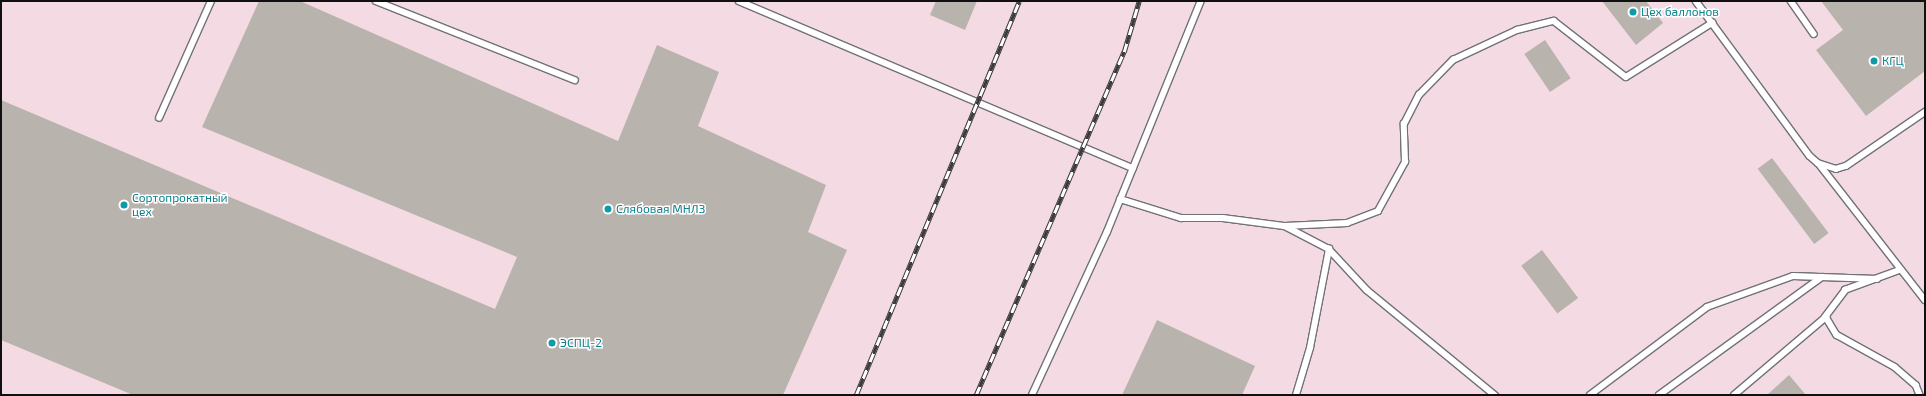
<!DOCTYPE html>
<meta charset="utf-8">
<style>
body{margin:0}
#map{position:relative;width:1926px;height:396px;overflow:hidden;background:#ebecf3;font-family:"Exo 2",sans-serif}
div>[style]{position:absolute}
.industrial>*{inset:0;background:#f4dbe3;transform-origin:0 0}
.building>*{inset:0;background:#b9b3ae;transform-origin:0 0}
.roads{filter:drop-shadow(1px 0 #717178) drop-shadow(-1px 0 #717178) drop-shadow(0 1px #717178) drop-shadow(0 -1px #717178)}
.lane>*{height:5.5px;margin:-2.75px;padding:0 2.75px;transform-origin:2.75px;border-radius:2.75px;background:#fff}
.rail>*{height:4.5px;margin-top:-2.25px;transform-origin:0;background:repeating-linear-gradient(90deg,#fff 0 9px,#3b3b3f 0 18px);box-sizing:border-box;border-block:1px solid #3b3b3f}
.dots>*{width:11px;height:11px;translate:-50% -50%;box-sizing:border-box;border:2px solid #fff;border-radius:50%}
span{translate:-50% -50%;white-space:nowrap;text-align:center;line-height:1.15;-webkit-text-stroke:3px #fff;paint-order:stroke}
.culture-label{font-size:12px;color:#0d838f}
.left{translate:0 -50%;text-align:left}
.frame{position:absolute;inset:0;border:2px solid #101013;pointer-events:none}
</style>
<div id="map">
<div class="industrial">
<i style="left:1px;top:1px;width:1924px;height:394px"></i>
</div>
<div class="building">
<i style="clip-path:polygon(259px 1px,300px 1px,618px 141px,657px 45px,719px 72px,698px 126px,826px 185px,808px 232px,847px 250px,783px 395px,133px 395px,1px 340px,1px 100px,495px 309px,517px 257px,202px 127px)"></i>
<i style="clip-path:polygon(936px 1px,977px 1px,965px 30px,930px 15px)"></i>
<i style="clip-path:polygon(1602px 1px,1646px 1px,1663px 23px,1636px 45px)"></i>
<i style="clip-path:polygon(1821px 1px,1925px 1px,1925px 71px,1866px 116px,1816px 50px,1843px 30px)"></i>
<i style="left:1545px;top:40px;width:46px;height:25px;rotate:56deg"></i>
<i style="left:1772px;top:158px;width:94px;height:18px;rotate:53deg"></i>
<i style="left:1542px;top:250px;width:60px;height:26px;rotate:53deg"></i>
<i style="clip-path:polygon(1157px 320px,1255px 366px,1242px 395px,1122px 395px)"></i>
<i style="clip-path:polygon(1789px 375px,1806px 395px,1767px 395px)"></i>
</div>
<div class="roads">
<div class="lane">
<i style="left:376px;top:1px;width:214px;rotate:21.7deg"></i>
<i style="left:739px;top:1px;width:428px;rotate:23deg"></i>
<i style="left:1696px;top:1px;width:192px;rotate:53.7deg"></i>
<i style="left:1810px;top:156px;width:11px;rotate:41deg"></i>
<i style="left:1818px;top:163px;width:19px;rotate:18deg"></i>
<i style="left:1836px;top:169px;width:10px;rotate:-17deg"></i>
<i style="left:1846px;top:166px;width:96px;rotate:-34.4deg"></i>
<i style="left:1791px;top:1px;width:40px;rotate:55.1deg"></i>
<i style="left:159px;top:118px;width:128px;rotate:-66deg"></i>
<i style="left:1820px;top:165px;width:171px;rotate:52.1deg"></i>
<i style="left:1120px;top:199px;width:64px;rotate:17.3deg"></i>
<i style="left:1181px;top:218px;width:42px"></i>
<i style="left:1223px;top:218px;width:63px;rotate:7.4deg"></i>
<i style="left:1285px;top:226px;width:50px;rotate:27.6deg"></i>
<i style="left:1329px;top:249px;width:56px;rotate:47.2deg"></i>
<i style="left:1367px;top:290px;width:166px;rotate:39.4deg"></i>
<i style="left:1285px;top:226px;width:62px;rotate:-2.8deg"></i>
<i style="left:1347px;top:223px;width:33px;rotate:-21deg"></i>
<i style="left:1378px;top:211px;width:56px;rotate:-61.1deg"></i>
<i style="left:1405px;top:162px;width:38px;rotate:-92deg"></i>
<i style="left:1404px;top:124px;width:33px;rotate:-63deg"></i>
<i style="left:1419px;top:95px;width:49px;rotate:-45.8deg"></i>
<i style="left:1453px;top:60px;width:71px;rotate:-25.1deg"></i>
<i style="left:1517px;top:30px;width:38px;rotate:-14deg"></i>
<i style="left:1554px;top:21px;width:91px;rotate:37.9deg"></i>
<i style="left:1626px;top:77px;width:102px;rotate:-32.1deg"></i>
<i style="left:1901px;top:270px;width:59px;rotate:160deg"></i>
<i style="left:1846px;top:290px;width:34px;rotate:127deg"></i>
<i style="left:1826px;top:317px;width:21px;rotate:59deg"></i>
<i style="left:1837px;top:335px;width:66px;rotate:28.9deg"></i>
<i style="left:1895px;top:367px;width:28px;rotate:41deg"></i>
<i style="left:1916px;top:385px;width:11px;rotate:68deg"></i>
<i style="left:1032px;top:395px;width:179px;rotate:-65.3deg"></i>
<i style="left:1107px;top:232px;width:249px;rotate:-67.9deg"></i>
<i style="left:1296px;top:395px;width:49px;rotate:-73.4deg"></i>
<i style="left:1310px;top:348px;width:101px;rotate:-79.1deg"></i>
<i style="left:1590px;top:395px;width:146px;rotate:-36.9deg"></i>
<i style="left:1707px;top:307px;width:91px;rotate:-19.8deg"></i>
<i style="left:1793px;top:276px;width:84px;rotate:2deg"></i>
<i style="left:1659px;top:395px;width:201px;rotate:-35.9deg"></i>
<i style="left:1734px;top:395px;width:121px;rotate:-40.3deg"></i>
</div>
</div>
<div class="rail">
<i style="left:856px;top:395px;width:426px;rotate:-67.5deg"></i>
<i style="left:976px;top:395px;width:374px;rotate:-66.7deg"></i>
<i style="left:1124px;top:52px;width:53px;rotate:-73.6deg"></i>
</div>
<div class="dots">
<i style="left:1633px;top:12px;background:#0f9aa8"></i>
<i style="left:1874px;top:61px;background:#0f9aa8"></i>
<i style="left:124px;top:205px;background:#0f9aa8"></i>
<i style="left:608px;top:209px;background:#0f9aa8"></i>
<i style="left:552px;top:343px;background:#0f9aa8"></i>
</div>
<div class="culture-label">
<span class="left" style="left:1641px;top:12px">Цех баллонов</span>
<span class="left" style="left:1882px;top:61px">КГЦ</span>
<span class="left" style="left:132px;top:205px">Сортопрокатный<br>цех</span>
<span class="left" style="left:616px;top:209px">Слябовая МНЛЗ</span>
<span class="left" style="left:560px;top:343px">ЭСПЦ-2</span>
</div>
<div class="frame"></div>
</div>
